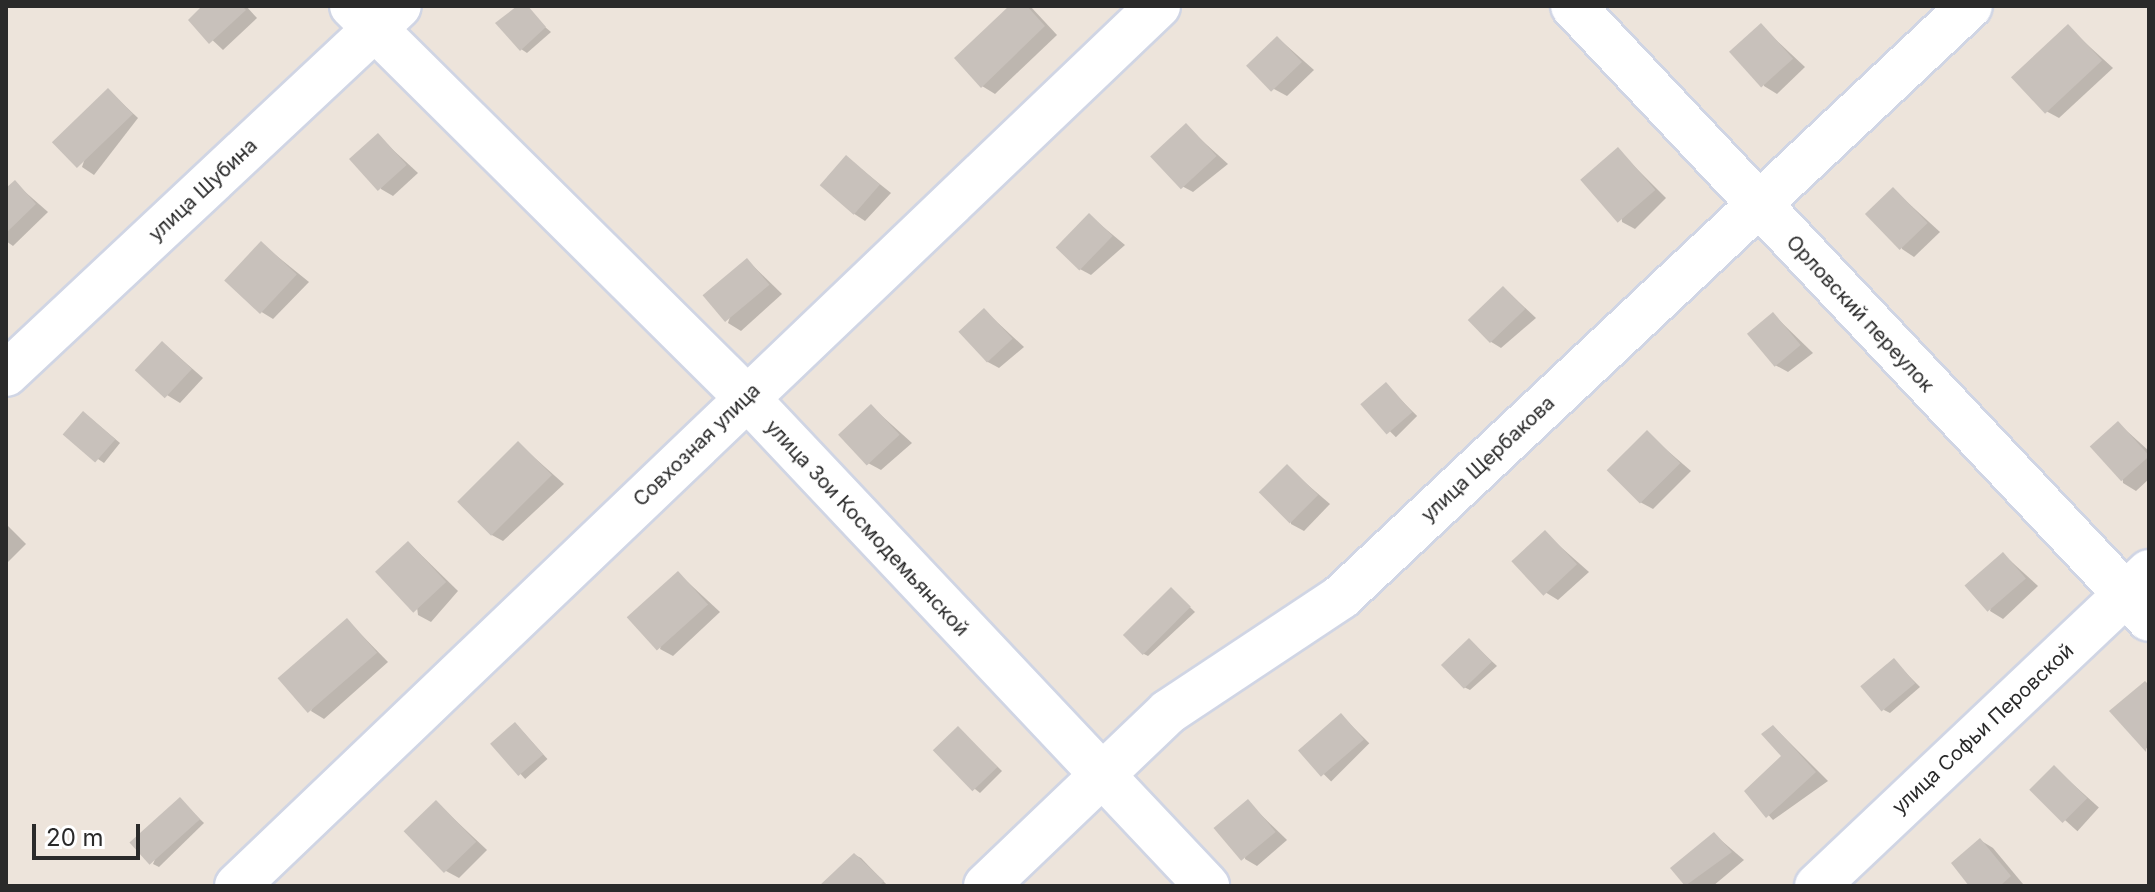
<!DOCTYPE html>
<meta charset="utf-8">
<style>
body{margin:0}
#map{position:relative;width:2155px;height:892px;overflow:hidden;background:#ede4db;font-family:Inter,sans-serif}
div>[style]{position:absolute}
.shadow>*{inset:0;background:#0003;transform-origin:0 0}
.building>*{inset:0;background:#c8c1bb;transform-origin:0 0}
.roads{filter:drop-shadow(2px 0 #d0d5e4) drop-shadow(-2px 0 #d0d5e4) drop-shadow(0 2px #d0d5e4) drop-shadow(0 -2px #d0d5e4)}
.street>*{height:44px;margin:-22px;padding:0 22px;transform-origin:22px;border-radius:22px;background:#fff}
span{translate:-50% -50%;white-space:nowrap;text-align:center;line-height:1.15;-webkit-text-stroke:7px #fff;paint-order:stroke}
.street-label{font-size:20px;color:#2a2a2a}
.frame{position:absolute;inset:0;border:8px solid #2a2a2a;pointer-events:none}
.scale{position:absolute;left:32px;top:824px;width:108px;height:36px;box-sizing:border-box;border:4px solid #2a2a2a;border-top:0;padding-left:10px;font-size:24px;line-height:28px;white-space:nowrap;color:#2a2a2a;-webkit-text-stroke:6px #fff;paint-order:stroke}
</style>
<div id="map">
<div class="shadow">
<i style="clip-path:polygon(204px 6px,246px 6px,257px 18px,223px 50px,191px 20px)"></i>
<i style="clip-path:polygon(520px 6px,551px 32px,527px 53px,521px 49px)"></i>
<i style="clip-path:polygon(1011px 6px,1031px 7px,1057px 35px,995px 94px,982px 86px)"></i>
<i style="clip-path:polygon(1761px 26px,1805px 67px,1777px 94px,1764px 86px)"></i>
<i style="clip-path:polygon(2068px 27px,2113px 68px,2059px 118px,2046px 111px)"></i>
<i style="clip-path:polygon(1278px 38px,1314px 70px,1287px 96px,1274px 89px)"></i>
<i style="clip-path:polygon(108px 90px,138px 118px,94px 175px,82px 167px)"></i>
<i style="clip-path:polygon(1186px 126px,1228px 164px,1193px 192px,1180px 185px)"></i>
<i style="clip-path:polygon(378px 136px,418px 173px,393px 196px,381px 189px)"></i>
<i style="clip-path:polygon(1618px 150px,1666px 198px,1635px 229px,1622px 222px)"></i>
<i style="clip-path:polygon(846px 157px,891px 193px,865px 221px,853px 213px)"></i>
<i style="clip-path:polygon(15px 183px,48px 212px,13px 246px,6px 241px,6px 191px)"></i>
<i style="clip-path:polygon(1894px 190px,1940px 232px,1914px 257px,1902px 249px)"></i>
<i style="clip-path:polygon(1090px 216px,1125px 245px,1091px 275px,1078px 268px)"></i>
<i style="clip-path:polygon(262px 244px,309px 282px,273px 319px,260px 311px)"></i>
<i style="clip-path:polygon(748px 261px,782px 294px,741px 331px,728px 323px)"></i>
<i style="clip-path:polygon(1504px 288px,1536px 318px,1501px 348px,1488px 340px)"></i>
<i style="clip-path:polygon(984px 310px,1024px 347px,999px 368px,986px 361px)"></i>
<i style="clip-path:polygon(1774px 315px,1813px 353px,1788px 372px,1775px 365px)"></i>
<i style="clip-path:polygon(163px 343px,203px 378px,180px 403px,167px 395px)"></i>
<i style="left:1386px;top:385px;width:44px;height:30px;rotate:45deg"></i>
<i style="clip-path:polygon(872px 407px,912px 443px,881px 470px,868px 463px)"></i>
<i style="clip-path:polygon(89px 417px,120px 443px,104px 463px,98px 459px)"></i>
<i style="clip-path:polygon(2118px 423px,2149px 451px,2149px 479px,2136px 491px,2123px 483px)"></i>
<i style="clip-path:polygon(1647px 433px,1691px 471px,1653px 509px,1640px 502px)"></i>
<i style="clip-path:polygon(518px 443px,564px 484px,503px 541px,490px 534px)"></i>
<i style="clip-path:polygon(1287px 467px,1330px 504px,1304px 531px,1291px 524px)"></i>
<i style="clip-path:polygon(6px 524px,26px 544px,6px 564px)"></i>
<i style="clip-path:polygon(1545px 533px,1589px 572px,1558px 600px,1545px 592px)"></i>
<i style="clip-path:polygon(409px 543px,458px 591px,431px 622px,418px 615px)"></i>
<i style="clip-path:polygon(2003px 554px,2038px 586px,2003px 619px,1990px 611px)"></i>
<i style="clip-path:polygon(678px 573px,720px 612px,673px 656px,660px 649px)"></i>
<i style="clip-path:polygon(1171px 589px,1195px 612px,1148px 656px,1142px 653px)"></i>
<i style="clip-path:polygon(347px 620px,388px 662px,324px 719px,311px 711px)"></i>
<i style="clip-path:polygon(1469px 640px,1497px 666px,1470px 690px,1464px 687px)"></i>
<i style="clip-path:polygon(1894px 661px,1920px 687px,1890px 713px,1884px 710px)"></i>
<i style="clip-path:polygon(2145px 683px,2149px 685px,2149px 751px,2112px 711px)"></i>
<i style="left:1341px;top:715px;width:40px;height:54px;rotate:45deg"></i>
<i style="left:516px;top:724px;width:47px;height:30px;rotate:48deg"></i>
<i style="clip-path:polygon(1774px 727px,1828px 781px,1773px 820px,1747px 791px,1784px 756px)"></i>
<i style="clip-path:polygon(958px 728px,1002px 771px,980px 793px,975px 789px)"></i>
<i style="left:2055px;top:768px;width:59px;height:32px;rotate:42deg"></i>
<i style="clip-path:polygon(180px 800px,204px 823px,159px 867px,153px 864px)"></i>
<i style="clip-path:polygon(436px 802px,487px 850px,459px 878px,446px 871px)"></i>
<i style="clip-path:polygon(1248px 802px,1287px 840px,1257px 866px,1245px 859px)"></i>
<i style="clip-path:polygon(1715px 835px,1744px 860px,1713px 886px,1687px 886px,1673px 869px)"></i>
<i style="clip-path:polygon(1980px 840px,1993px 848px,2023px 884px,1972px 886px)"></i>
<i style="clip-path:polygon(855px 855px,861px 858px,888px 886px,822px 886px)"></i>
</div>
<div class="building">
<i style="clip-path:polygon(202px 6px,242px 6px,246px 10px,209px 44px,188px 20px)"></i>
<i style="clip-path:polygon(517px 6px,528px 6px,546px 27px,520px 51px,495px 23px)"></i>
<i style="clip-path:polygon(1009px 6px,1027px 6px,1045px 26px,981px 88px,954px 58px)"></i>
<i style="left:1761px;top:23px;width:48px;height:43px;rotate:48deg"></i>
<i style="left:2068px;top:24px;width:50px;height:78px;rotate:47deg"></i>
<i style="left:1277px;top:36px;width:36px;height:43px;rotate:46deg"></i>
<i style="left:108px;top:88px;width:36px;height:78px;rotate:46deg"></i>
<i style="left:1186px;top:123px;width:45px;height:49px;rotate:47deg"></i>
<i style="left:378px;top:133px;width:43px;height:39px;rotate:48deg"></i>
<i style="left:1618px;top:147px;width:57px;height:50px;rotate:49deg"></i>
<i style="left:846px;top:155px;width:45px;height:40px;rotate:41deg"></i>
<i style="clip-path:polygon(15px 180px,36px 204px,6px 233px,6px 188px)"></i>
<i style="left:1893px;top:187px;width:50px;height:39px;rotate:46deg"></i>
<i style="left:1089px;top:213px;width:33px;height:48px;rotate:44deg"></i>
<i style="left:261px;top:241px;width:49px;height:54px;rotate:43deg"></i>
<i style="left:747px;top:258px;width:35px;height:58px;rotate:50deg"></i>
<i style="left:1503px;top:286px;width:32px;height:49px;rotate:46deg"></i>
<i style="left:984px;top:308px;width:42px;height:35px;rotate:47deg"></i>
<i style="left:1773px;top:312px;width:43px;height:34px;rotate:50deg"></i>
<i style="left:162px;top:341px;width:41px;height:40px;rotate:43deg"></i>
<i style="left:1386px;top:382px;width:40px;height:34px;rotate:49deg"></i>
<i style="left:871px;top:404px;width:42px;height:45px;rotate:47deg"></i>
<i style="left:83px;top:411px;width:43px;height:31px;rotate:41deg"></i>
<i style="left:2118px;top:421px;width:47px;height:38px;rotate:48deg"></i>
<i style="left:1647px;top:430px;width:47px;height:57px;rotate:45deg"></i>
<i style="left:518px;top:441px;width:48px;height:86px;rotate:45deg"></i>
<i style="left:1287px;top:464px;width:44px;height:40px;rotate:45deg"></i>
<i style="left:1545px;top:530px;width:47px;height:46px;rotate:47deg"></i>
<i style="left:408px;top:541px;width:56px;height:45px;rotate:47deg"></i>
<i style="left:2003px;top:552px;width:35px;height:51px;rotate:49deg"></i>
<i style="left:678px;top:571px;width:45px;height:69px;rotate:48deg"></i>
<i style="left:1171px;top:587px;width:28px;height:68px;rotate:45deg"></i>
<i style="left:347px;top:618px;width:46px;height:92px;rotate:49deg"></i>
<i style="left:1469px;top:638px;width:33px;height:39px;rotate:46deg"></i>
<i style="left:1894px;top:658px;width:33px;height:44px;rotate:50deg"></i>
<i style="clip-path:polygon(2145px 681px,2149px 685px,2146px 752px,2109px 711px)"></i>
<i style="left:1341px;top:713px;width:35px;height:57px;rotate:49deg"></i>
<i style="left:515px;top:722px;width:43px;height:33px;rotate:49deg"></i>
<i style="clip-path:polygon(1773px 725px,1816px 772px,1766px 818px,1744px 791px,1781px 756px,1761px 734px)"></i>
<i style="left:958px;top:726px;width:57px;height:35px;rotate:46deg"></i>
<i style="left:2054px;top:765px;width:47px;height:35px;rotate:45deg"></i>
<i style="left:180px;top:797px;width:30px;height:68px;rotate:48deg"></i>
<i style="left:1248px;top:799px;width:43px;height:45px;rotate:50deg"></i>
<i style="left:436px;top:800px;width:58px;height:45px;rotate:46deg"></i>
<i style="clip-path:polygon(1714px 832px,1732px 852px,1685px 886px,1670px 868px)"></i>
<i style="clip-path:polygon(1980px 838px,2011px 876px,2000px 886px,1969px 886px,1951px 863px)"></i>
<i style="clip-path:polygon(854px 853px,884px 881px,879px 886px,819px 886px)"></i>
</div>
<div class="roads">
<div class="street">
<i style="left:352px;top:6px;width:556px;rotate:44.78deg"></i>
<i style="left:747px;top:398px;width:671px;rotate:46.69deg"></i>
<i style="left:1573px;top:6px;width:841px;rotate:46.78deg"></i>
<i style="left:6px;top:374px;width:538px;rotate:-43.12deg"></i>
<i style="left:237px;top:886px;width:1274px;rotate:-43.7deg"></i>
<i style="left:986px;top:886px;width:252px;rotate:-43.7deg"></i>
<i style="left:1168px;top:712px;width:208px;rotate:-33.6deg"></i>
<i style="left:1341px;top:597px;width:863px;rotate:-43.22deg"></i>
<i style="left:1817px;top:886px;width:457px;rotate:-43.4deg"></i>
</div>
</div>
<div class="street-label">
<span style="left:203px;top:190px;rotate:-43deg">улица Шубина</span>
<span style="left:1860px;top:314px;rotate:47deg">Орловский переулок</span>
<span style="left:697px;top:445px;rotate:-44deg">Совхозная улица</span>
<span style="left:1488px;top:459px;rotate:-43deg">улица Щербакова</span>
<span style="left:867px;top:528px;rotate:47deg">улица Зои Космодемьянской</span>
<span style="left:1983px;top:729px;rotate:-43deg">улица Софьи Перовской</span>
</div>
<div class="frame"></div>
<div class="scale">20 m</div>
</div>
